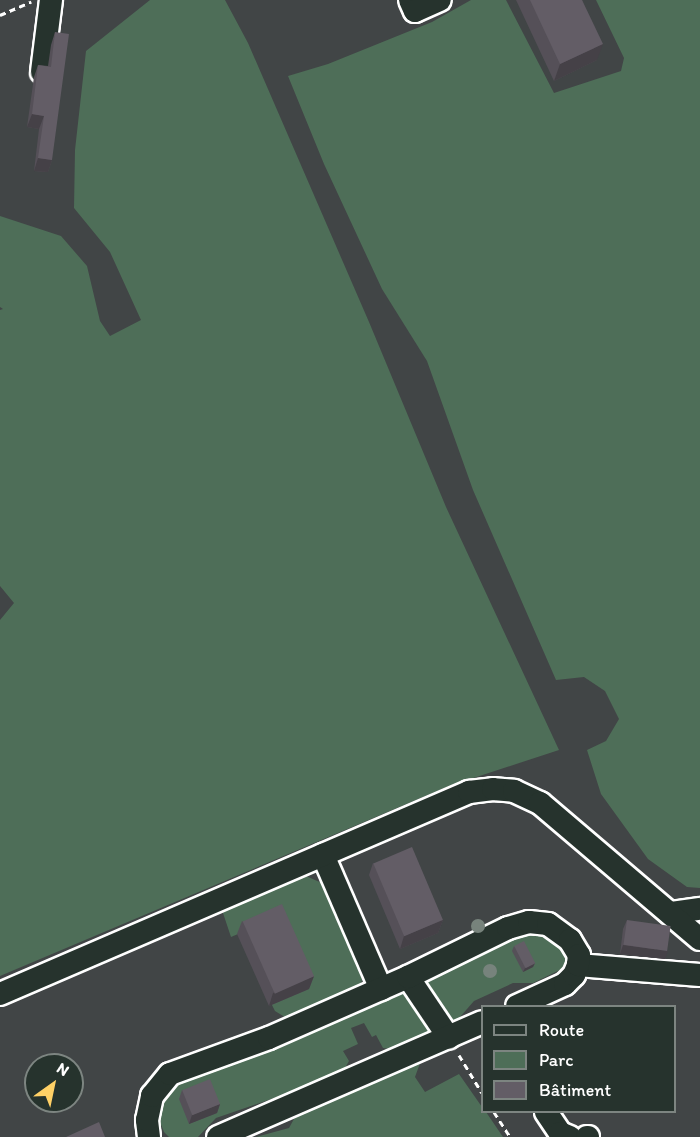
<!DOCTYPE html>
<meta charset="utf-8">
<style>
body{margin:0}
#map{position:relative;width:700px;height:1137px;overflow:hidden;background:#323b38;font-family:Itim,sans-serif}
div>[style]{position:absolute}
.built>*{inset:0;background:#414546}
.green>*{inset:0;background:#4e6e58}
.path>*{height:3px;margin-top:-1.5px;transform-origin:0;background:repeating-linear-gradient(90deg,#fff 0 6px,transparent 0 10.5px)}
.roads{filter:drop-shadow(2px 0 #fff) drop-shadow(-2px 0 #fff) drop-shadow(0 2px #fff) drop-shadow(0 -2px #fff)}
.minor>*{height:22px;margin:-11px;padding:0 11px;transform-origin:11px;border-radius:11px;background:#26332d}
.trees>*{width:14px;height:14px;margin:-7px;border-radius:50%;background:#77837c}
.wall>*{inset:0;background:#555058}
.shaded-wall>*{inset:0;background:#454147}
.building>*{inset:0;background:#635d66;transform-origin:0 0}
span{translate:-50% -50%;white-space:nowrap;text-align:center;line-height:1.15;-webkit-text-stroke:5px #26332d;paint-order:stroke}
.legend{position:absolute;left:481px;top:1005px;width:195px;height:108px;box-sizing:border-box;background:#26332d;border:2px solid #7d8581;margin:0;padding:8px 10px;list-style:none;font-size:18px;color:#fff}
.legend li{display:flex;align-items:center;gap:12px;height:30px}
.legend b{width:30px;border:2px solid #7d8581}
.north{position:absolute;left:24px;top:1053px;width:60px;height:60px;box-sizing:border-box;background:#26332d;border:2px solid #7d8581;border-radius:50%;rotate:33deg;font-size:16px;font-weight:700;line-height:24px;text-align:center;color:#fff}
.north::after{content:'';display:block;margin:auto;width:21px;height:27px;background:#ffd166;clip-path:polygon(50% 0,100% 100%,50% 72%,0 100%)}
</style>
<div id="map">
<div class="built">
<i style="clip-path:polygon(evenodd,0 0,700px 0,700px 1137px,0 1137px,0 0,482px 1006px,674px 1006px,674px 1112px,482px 1112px,482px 1006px,0 0,36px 1065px,72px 1065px,72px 1101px,36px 1101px,36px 1065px)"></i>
</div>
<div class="green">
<i style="clip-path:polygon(150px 0,225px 0,248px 43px,369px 322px,446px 507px,559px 750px,449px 786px,0 976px,0 620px,14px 603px,0 586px,0 310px,3px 309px,0 307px,0 216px,61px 236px,87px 266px,100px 321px,110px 336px,141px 320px,110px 252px,74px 208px,75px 150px,86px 51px)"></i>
<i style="clip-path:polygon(471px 0,506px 0,554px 93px,621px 71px,624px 58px,596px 0,700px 0,700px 888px,687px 887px,648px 859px,601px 794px,587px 750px,606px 741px,619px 719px,605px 691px,584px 677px,556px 680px,473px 490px,427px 361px,382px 289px,324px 164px,288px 76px,328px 64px,432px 22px)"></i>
<i style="clip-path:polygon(297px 875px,306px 876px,324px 884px,364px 976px,357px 992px,288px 1019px,275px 1011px,272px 1005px,277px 917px,231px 937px,222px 910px)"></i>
<i style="clip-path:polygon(529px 932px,544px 932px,564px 947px,566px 957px,564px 968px,533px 983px,513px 983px,474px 1001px,453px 1025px,417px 981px)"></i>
<i style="clip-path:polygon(404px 987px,440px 1030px,397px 1050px,383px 1048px,376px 1035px,372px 1037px,364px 1023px,351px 1028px,358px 1044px,343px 1051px,349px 1061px,341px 1075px,216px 1118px,198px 1137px,169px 1137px,164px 1132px,160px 1122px,160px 1109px,165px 1096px,175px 1085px)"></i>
<i style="clip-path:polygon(423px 1055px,415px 1077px,425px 1092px,459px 1074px,482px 1107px,482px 1112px,486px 1112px,503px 1137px,256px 1137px,289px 1128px,300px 1108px)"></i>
</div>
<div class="path">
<i style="left:0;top:15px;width:34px;rotate:-23deg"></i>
<i style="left:459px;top:1055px;width:44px;rotate:58.8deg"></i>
<i style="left:494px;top:1112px;width:30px;rotate:57deg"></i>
</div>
<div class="roads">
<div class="minor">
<i style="left:410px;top:0;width:12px;rotate:66deg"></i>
<i style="left:415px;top:11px;width:27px;rotate:-24deg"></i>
<i style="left:42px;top:72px;width:73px;rotate:-82.9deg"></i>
<i style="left:323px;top:855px;width:146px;rotate:66.6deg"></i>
<i style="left:670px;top:913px;width:30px;rotate:-8deg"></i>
<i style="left:408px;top:977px;width:73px;rotate:56.1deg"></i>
<i style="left:0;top:994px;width:511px;rotate:-23.3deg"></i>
<i style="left:469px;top:792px;width:24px;rotate:-7deg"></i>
<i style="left:493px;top:789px;width:21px;rotate:5deg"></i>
<i style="left:514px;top:791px;width:29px;rotate:25deg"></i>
<i style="left:540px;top:803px;width:210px;rotate:40.4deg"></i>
<i style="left:517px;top:1006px;width:53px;rotate:-24.6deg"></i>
<i style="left:565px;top:984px;width:13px;rotate:-45deg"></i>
<i style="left:574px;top:975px;width:11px;rotate:-68deg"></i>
<i style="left:578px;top:965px;width:122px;rotate:4.7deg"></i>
<i style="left:546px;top:1112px;width:25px;rotate:56deg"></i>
<i style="left:560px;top:1133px;width:11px;rotate:22deg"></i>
<i style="left:149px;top:1137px;width:17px;rotate:-97deg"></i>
<i style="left:147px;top:1120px;width:25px;rotate:-78deg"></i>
<i style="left:152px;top:1096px;width:28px;rotate:-51deg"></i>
<i style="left:170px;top:1074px;width:105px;rotate:-20deg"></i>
<i style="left:269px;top:1038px;width:152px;rotate:-23.7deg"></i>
<i style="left:408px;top:977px;width:111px;rotate:-26.1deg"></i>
<i style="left:508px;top:928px;width:22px;rotate:-16deg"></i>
<i style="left:529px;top:922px;width:19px;rotate:6deg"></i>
<i style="left:548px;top:924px;width:27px;rotate:36deg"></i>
<i style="left:570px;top:940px;width:17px;rotate:59deg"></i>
<i style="left:579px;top:955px;width:10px;rotate:96deg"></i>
<i style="left:218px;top:1137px;width:288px;rotate:-23.5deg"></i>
<i style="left:587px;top:1137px;width:1px"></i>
</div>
</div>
<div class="trees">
<i style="left:478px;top:926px"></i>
<i style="left:490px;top:971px"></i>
</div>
<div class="wall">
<i style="clip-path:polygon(516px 0,582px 0,597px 60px,554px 81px)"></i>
<i style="clip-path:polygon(55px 32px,52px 160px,48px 172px,34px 171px,39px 129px,27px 127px,34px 77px,38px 65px,48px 66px,51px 45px)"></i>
<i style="clip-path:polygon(373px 863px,443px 920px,438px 933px,400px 949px,369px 875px)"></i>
<i style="clip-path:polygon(627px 920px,665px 959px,620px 954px,623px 929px)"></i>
<i style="clip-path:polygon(242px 921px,314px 976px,309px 989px,269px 1006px,237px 934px)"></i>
<i style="clip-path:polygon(514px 946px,535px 963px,533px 967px,523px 972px,512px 951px)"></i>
<i style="clip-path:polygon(182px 1090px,220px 1104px,217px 1113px,189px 1124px,179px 1099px)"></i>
</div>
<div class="shaded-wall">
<i style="clip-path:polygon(603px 44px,597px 60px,554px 81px,560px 64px)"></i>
<i style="clip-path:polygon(32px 114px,44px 116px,39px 129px,27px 127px)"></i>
<i style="clip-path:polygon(38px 158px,52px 160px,48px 172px,34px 171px)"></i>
<i style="clip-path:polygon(443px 920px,438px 933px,400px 949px,404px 936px)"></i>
<i style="clip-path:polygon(623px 945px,668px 951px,665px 959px,620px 954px)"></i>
<i style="clip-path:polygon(535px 963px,533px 967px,523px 972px,525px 968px)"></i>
<i style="clip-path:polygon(314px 976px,309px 989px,269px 1006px,273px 993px)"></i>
<i style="clip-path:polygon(220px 1104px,217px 1113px,189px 1124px,192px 1115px)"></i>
</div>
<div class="building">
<i style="clip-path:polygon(530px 0,582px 0,603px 44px,560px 64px)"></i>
<i style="clip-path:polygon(55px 32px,69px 34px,52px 160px,38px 158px,44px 116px,32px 114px,38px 65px,51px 67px)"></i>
<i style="left:412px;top:847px;width:79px;height:42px;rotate:67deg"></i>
<i style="left:282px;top:904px;width:79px;height:43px;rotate:66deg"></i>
<i style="left:627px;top:920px;width:44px;height:25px;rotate:8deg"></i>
<i style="left:524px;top:941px;width:25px;height:11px;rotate:63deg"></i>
<i style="left:210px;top:1079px;width:27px;height:30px;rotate:68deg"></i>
<i style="clip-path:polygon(99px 1122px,105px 1137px,66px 1137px)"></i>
</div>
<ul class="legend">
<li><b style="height:8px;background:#26332d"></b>Route</li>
<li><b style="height:16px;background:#4e6e58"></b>Parc</li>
<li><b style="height:16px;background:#635d66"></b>Bâtiment</li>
</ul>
<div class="north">N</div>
</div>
